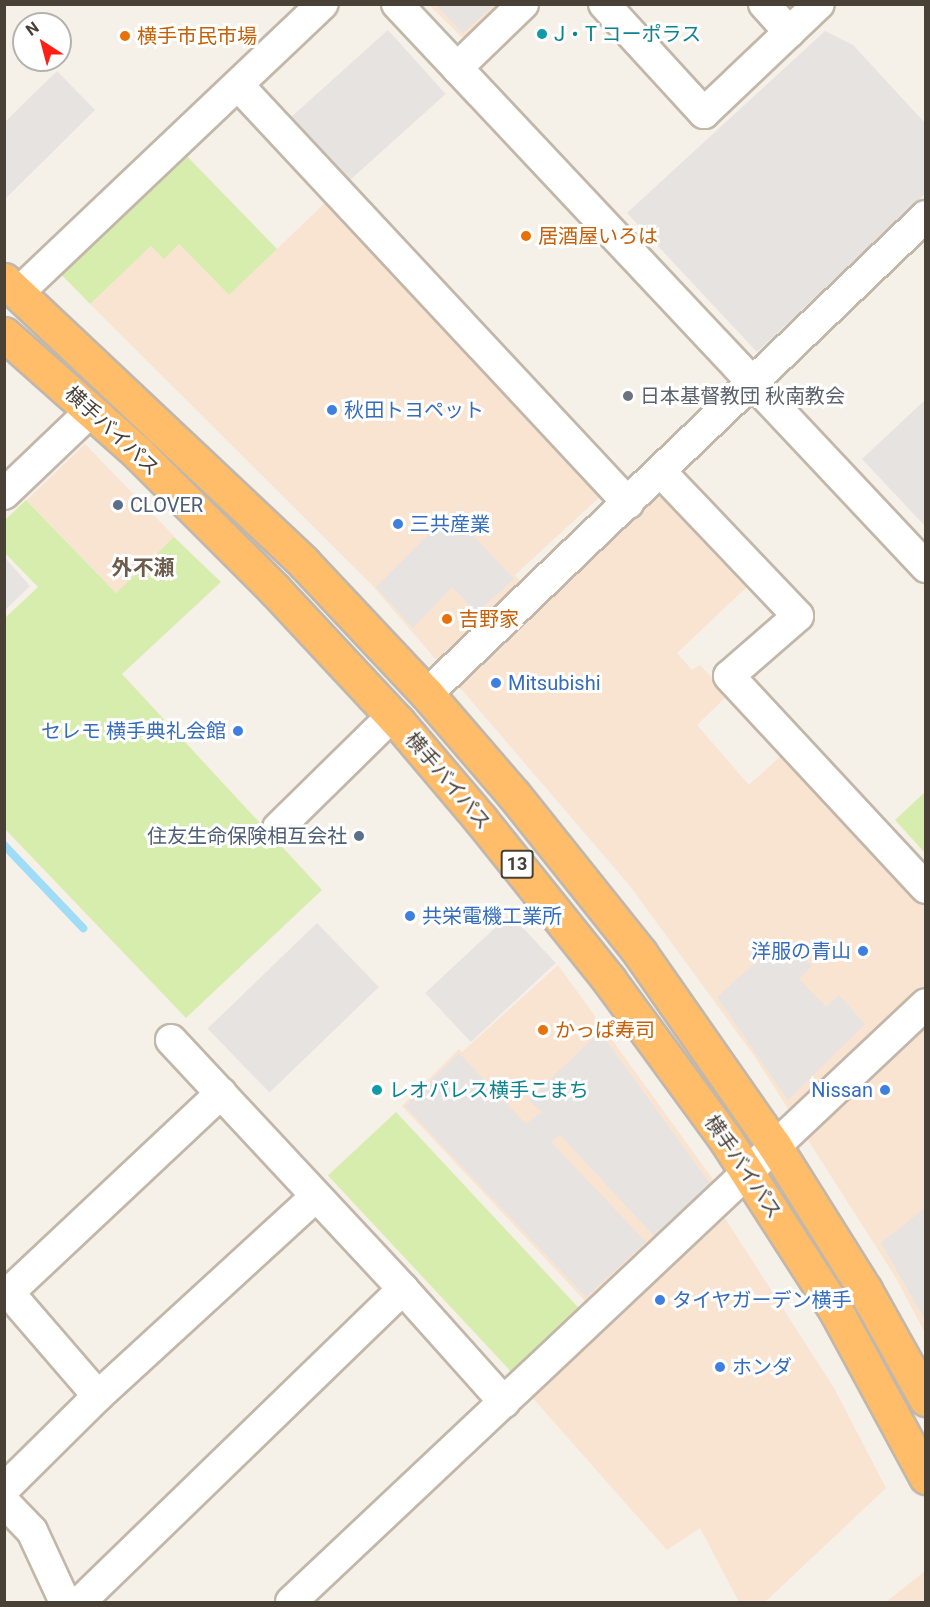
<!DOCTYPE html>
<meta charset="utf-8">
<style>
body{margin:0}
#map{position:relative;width:930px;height:1607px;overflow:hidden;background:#f5f0e8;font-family:Roboto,"Noto Sans JP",sans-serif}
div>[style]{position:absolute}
.commercial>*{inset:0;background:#f9e4d2;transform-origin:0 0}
.green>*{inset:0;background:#d7edad;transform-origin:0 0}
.parking>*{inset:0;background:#e6e3e0;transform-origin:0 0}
.stream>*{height:8px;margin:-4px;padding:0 4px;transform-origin:4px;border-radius:4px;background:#9fdcf7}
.roads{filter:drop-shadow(2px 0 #c2b7a9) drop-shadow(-2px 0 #c2b7a9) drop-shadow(0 2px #c2b7a9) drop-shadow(0 -2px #c2b7a9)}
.minor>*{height:30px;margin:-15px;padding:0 15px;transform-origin:15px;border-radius:15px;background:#fff}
.highway>*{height:33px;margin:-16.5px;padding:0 16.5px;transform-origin:16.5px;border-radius:16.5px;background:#ffbd69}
.dots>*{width:16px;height:16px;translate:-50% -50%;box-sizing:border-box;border:3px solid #fff;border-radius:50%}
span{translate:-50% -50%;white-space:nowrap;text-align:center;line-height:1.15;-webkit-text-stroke:6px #fff;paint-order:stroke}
.shield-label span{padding:2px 4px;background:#fff;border:2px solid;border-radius:4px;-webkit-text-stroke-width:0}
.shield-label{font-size:18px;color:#494036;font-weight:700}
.culture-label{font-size:20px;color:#0d838f}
.left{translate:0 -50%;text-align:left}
.food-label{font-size:20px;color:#c56008}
.worship-label{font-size:20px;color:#5b616d}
.shop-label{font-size:20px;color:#366cbe}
.right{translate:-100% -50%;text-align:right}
.street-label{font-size:20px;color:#494036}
.service-label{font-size:20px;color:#4e5e75}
.neighbourhood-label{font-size:21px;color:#6d5c4c;font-weight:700}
.frame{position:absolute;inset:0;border:6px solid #494036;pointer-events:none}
.north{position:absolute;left:12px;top:12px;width:60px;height:60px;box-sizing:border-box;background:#fff;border:2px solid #b6b3af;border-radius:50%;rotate:324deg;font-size:16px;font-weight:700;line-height:24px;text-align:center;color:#494036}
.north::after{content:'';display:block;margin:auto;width:21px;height:27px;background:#ff1f15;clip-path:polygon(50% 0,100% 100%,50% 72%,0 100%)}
</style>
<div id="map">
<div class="commercial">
<i style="clip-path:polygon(429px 5px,500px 5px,464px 39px)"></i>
<i style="clip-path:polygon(329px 199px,604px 493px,515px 575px,541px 602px,650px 498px,669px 497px,751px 583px,677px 653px,692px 670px,700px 665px,728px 695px,697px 725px,749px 785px,782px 755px,925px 904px,925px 1333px,896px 1278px,755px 1057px,630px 886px,372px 585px,90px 304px,151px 246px,179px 244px,229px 295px)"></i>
<i style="left:85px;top:444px;width:129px;height:81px;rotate:46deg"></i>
<i style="clip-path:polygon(558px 965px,717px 1185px,588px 1304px,402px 1106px,459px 1049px,462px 1052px)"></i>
<i style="clip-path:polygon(721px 1212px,834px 1388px,886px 1488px,765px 1602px,739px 1602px,700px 1528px,667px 1550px,530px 1395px)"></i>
<i style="clip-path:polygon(925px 1571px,925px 1602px,886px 1602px)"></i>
</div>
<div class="green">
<i style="clip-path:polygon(180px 149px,277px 249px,229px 295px,179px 244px,164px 259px,151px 246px,90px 304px,56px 269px)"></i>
<i style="clip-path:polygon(26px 500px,116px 593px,174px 537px,221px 582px,122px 674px,322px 890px,186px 1018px,5px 829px,5px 618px,38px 587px,5px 553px,5px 520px)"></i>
<i style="clip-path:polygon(925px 792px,925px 853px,895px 820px)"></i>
<i style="left:396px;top:1112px;width:271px;height:93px;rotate:47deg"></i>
</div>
<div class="parking">
<i style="clip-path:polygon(436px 5px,494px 5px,463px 33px)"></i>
<i style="left:388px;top:30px;width:86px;height:132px;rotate:48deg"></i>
<i style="clip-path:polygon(825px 31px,853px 45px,925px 123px,925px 194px,757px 352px,627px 213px)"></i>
<i style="clip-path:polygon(57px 71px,95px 110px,5px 199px,5px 122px)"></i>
<i style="clip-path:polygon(925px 400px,925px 526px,862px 459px)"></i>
<i style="clip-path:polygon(451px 512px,514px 579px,477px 612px,452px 587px,413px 628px,376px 587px)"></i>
<i style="clip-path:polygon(5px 558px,30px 586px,5px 610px)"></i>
<i style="left:510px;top:914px;width:67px;height:116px;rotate:47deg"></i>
<i style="left:317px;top:923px;width:89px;height:152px;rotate:46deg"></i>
<i style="clip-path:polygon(784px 937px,812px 966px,799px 979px,826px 1007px,839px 995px,865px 1024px,788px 1100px,717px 997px)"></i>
<i style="clip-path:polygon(600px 1032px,711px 1185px,655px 1237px,560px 1135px,551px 1142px,646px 1242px,586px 1297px,405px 1106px,459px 1053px,526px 1124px,542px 1112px,528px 1100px)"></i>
<i style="clip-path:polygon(925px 1208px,925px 1320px,881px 1243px)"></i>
</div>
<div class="stream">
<i style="left:4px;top:845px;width:115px;rotate:46.4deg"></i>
</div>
<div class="roads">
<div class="minor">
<i style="left:397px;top:4px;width:773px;rotate:46.78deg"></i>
<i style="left:604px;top:4px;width:148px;rotate:47.5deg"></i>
<i style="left:704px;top:113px;width:158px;rotate:-43.5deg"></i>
<i style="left:764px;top:4px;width:38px;rotate:48deg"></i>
<i style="left:457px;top:68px;width:92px;rotate:-44.1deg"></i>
<i style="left:238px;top:85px;width:572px;rotate:46.98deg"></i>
<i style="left:18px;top:293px;width:420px;rotate:-43.5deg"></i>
<i style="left:660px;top:471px;width:200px;rotate:46.4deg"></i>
<i style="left:798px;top:616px;width:91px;rotate:139deg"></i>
<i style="left:729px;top:676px;width:289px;rotate:47.1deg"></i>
<i style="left:4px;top:494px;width:120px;rotate:-43.7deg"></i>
<i style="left:427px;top:694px;width:691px;rotate:-43.77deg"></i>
<i style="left:278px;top:828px;width:160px;rotate:-44.5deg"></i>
<i style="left:171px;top:1040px;width:340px;rotate:47deg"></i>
<i style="left:4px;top:1297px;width:298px;rotate:-43.2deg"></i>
<i style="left:98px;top:1396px;width:296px;rotate:-42.5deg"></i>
<i style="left:4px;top:1489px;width:132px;rotate:-44.7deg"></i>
<i style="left:98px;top:1396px;width:136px;rotate:-130.8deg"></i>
<i style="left:4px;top:1502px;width:40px;rotate:46deg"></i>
<i style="left:32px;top:1531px;width:78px;rotate:65.1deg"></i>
<i style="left:80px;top:1602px;width:450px;rotate:-44.1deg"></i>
<i style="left:403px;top:1289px;width:152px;rotate:48.2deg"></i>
<i style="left:291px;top:1602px;width:872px;rotate:-43.28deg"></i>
</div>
<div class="highway">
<i style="left:4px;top:280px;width:412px;rotate:43.3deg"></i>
<i style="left:304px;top:563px;width:180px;rotate:46.8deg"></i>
<i style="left:427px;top:694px;width:133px;rotate:49.3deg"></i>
<i style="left:514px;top:795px;width:202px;rotate:51.4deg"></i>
<i style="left:640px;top:953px;width:234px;rotate:55.1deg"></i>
<i style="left:774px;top:1145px;width:171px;rotate:57.9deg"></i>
<i style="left:865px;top:1290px;width:125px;rotate:60.8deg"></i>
<i style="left:4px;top:334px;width:181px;rotate:41.6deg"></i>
<i style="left:139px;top:454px;width:191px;rotate:45deg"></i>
<i style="left:274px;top:589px;width:182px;rotate:47deg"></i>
<i style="left:398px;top:722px;width:128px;rotate:49.7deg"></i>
<i style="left:481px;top:820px;width:205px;rotate:51.3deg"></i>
<i style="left:609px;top:980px;width:198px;rotate:53.8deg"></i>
<i style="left:726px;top:1140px;width:203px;rotate:57.2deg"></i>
<i style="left:836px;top:1311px;width:189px;rotate:61.5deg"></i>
</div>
</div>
<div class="dots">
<i style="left:542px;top:34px;background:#0f9aa8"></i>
<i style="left:125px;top:36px;background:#e8710a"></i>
<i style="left:526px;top:236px;background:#e8710a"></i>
<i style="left:628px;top:396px;background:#6b7280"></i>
<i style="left:332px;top:410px;background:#3f7fe0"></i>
<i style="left:118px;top:505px;background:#5c6f8a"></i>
<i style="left:398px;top:524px;background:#3f7fe0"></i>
<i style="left:447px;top:619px;background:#e8710a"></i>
<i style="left:496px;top:683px;background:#3f7fe0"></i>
<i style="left:238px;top:731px;background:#3f7fe0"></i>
<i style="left:359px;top:836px;background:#5c6f8a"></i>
<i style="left:410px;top:916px;background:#3f7fe0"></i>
<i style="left:863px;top:951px;background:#3f7fe0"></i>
<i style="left:543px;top:1030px;background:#e8710a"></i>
<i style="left:377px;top:1090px;background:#0f9aa8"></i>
<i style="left:885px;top:1090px;background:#3f7fe0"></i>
<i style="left:660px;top:1300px;background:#3f7fe0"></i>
<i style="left:720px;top:1367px;background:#3f7fe0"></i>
</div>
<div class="shield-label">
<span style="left:517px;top:864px">13</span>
</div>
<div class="culture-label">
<span class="left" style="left:554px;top:34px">J・T コーポラス</span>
<span class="left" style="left:389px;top:1090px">レオパレス横手こまち</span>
</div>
<div class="food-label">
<span class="left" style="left:137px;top:36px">横手市民市場</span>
<span class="left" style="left:538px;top:236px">居酒屋いろは</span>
<span class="left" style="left:459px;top:619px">吉野家</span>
<span class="left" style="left:555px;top:1030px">かっぱ寿司</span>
</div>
<div class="worship-label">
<span class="left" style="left:640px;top:396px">日本基督教団 秋南教会</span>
</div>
<div class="shop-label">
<span class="left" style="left:344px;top:410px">秋田トヨペット</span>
<span class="left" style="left:410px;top:524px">三共産業</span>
<span class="left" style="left:508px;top:683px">Mitsubishi</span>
<span class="right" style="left:226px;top:731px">セレモ 横手典礼会館</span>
<span class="left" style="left:422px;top:916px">共栄電機工業所</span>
<span class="right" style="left:851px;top:951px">洋服の青山</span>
<span class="right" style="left:873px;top:1090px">Nissan</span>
<span class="left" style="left:672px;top:1300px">タイヤガーデン横手</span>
<span class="left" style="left:732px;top:1367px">ホンダ</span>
</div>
<div class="street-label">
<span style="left:112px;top:431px;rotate:43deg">横手バイパス</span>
<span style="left:448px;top:781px;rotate:50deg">横手バイパス</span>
<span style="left:743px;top:1167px;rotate:56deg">横手バイパス</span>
</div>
<div class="service-label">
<span class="left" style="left:130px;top:505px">CLOVER</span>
<span class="right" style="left:347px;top:836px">住友生命保険相互会社</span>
</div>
<div class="neighbourhood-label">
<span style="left:143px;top:568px">外不瀬</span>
</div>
<div class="frame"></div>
<div class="north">N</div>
</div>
